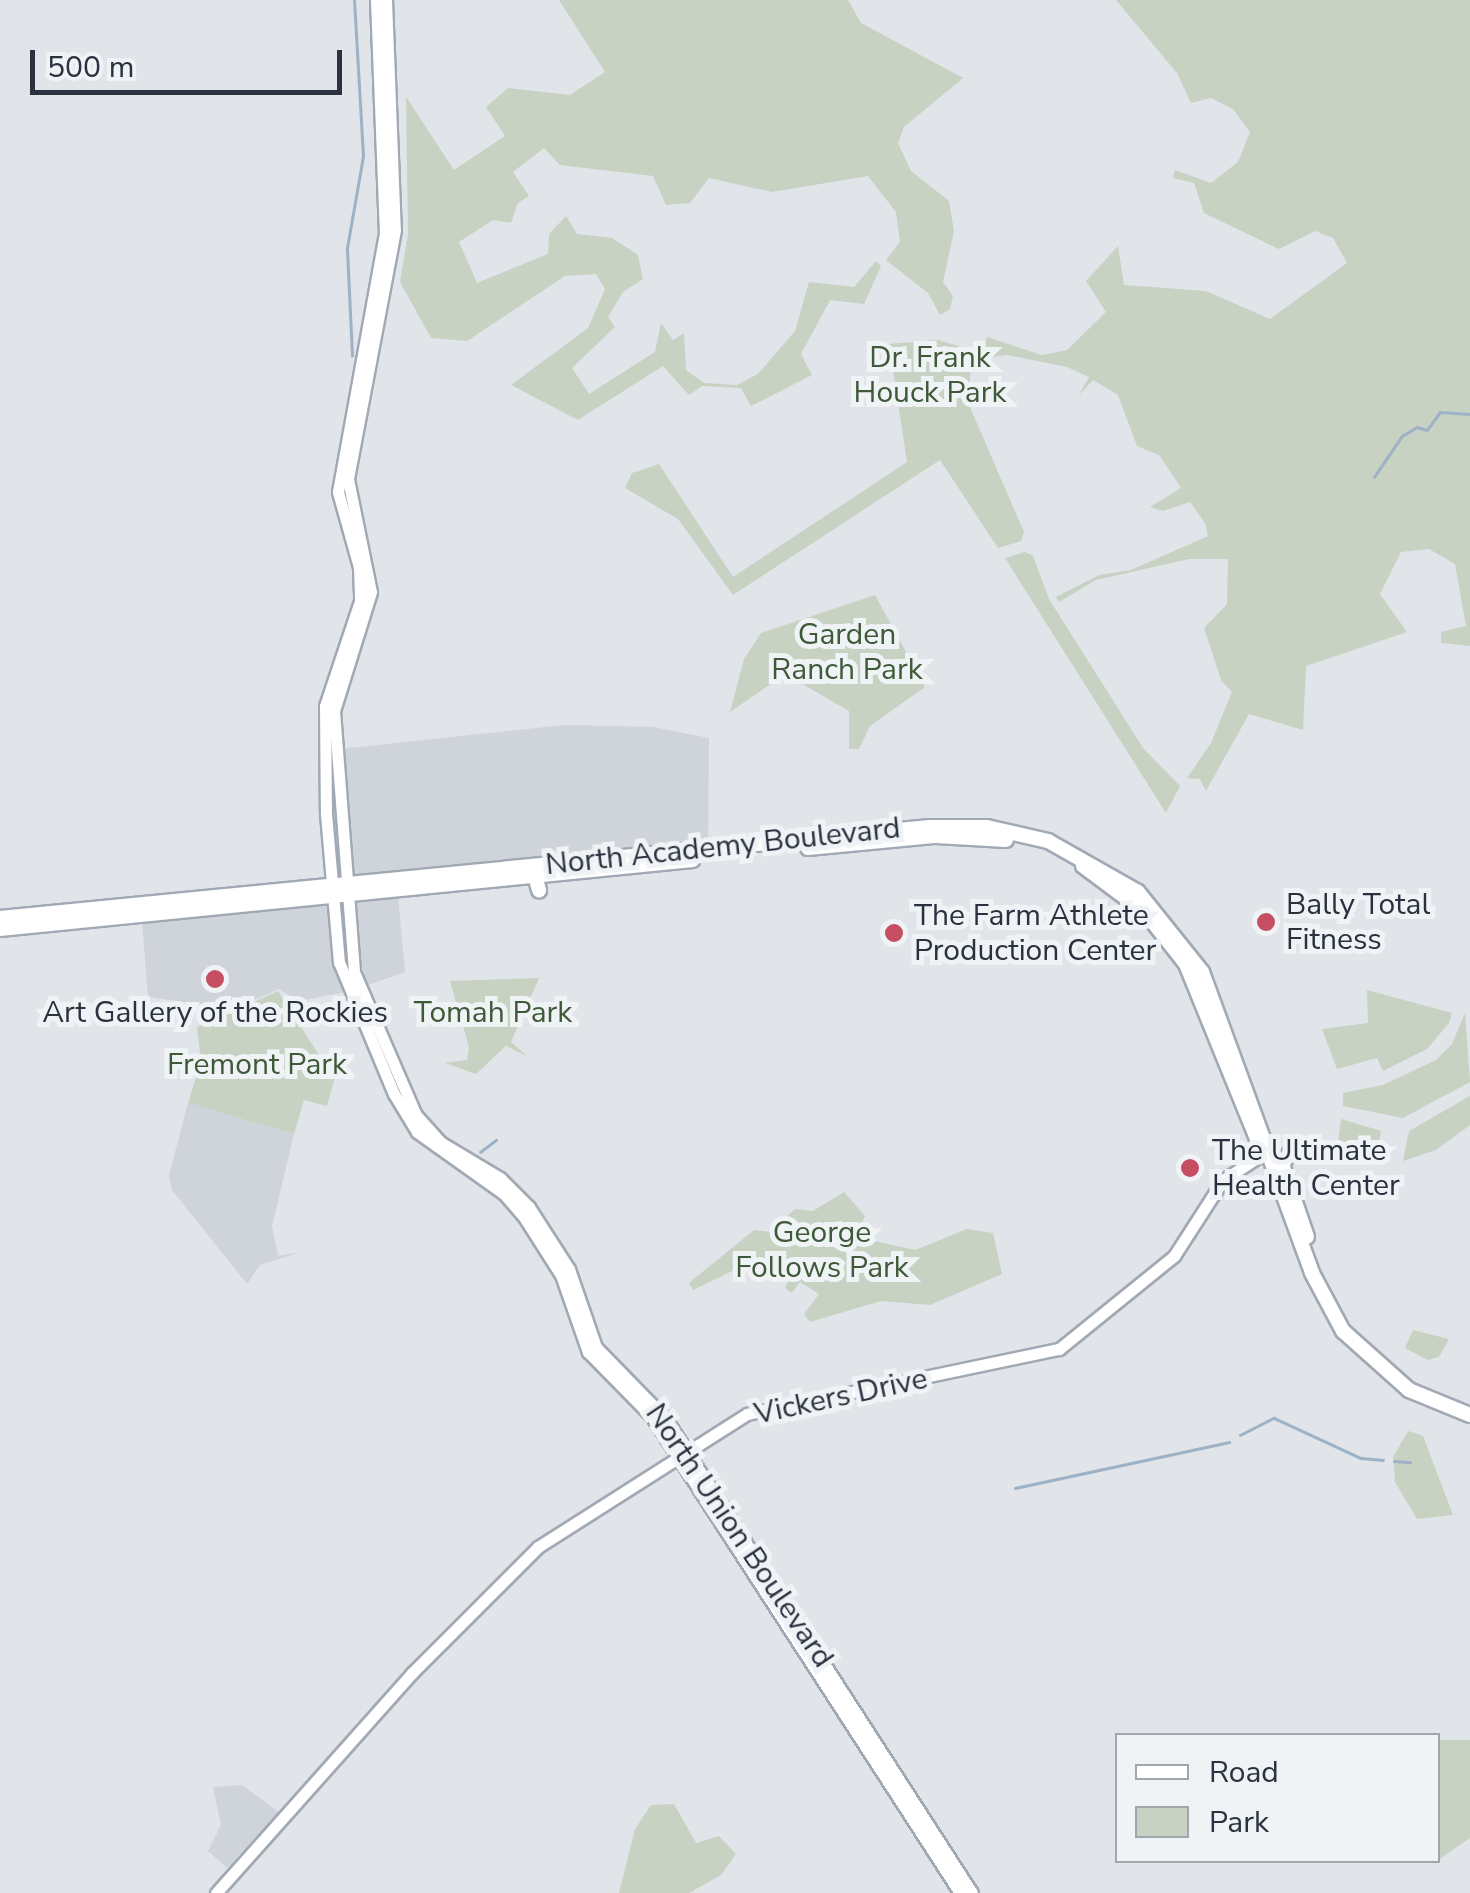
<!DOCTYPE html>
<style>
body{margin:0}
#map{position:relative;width:1470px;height:1893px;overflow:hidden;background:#e1e4e9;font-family:"Nunito Sans",sans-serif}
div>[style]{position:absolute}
.built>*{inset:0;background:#cfd3da}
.green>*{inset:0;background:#c7d2c3}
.stream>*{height:2.5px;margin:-1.25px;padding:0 1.25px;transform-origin:1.25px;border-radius:1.25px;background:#9eb2c6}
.roads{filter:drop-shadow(2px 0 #a1a9b4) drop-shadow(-2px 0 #a1a9b4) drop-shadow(0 2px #a1a9b4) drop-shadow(0 -2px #a1a9b4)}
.major>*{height:11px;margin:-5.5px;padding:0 5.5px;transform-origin:5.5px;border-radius:5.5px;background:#fff}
.highway>*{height:14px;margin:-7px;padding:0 7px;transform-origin:7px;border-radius:7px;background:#fff}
.dots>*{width:28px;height:28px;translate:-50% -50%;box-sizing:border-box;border:5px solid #f0f3f6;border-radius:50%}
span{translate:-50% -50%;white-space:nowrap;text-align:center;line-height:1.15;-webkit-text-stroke:10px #f0f3f6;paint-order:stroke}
.park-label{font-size:30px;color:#3f5a38}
.street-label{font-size:30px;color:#2a323f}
.poi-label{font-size:30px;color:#2a323f}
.left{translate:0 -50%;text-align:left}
.legend{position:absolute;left:1115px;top:1733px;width:325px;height:130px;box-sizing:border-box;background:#f0f3f6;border:2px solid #a1a6ad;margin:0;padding:12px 18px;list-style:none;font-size:30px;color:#2a323f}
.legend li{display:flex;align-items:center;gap:20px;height:50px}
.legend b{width:50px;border:2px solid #a1a6ad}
.scale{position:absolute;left:30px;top:50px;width:312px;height:45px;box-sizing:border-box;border:5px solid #2a323f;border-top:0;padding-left:12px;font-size:30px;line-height:35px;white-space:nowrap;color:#2a323f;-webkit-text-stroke:8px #f0f3f6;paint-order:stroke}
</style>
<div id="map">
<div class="built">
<i style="clip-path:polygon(564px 725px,653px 727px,709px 738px,708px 845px,349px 875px,341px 749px)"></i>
<i style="clip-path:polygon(398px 896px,405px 972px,365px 986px,354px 900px)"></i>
<i style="clip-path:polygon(326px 905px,345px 992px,299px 1001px,279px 989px,256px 999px,198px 1004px,148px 997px,142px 922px)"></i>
<i style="clip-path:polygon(188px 1103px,294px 1134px,272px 1226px,278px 1256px,301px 1252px,260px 1265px,247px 1284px,172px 1190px,169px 1175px)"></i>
<i style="clip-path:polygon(242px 1785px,279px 1812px,227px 1868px,208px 1851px,221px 1825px,213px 1787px)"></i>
</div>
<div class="green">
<i style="clip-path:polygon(559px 0,848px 0,861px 23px,963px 78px,904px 127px,898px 143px,911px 171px,949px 201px,954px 231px,943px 282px,953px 296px,950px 309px,940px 315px,928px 293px,886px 260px,900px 242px,896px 212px,868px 176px,772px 192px,709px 178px,690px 203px,666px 205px,653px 176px,560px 165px,544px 148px,513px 172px,529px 196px,518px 203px,511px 223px,493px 220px,459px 242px,477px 283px,548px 254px,549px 234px,566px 216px,577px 234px,612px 238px,638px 255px,643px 279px,623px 292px,608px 317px,615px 327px,572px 368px,589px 394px,655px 352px,661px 323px,673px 340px,684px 333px,686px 370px,704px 383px,737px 385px,758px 374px,795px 331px,809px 282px,854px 287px,876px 261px,881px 266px,864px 304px,830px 300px,801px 354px,812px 375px,751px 406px,741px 388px,702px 386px,689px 395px,663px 366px,578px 420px,511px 385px,588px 328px,605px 289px,596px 274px,565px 276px,467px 341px,431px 338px,400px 282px,408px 234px,406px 97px,454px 170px,505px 136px,486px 107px,508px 88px,570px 95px,605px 72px)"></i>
<i style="clip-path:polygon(1116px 0,1470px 0,1470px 646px,1441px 643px,1441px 632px,1466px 626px,1455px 564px,1429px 549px,1401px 552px,1380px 594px,1407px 632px,1306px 666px,1303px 730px,1249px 714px,1206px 791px,1200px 779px,1187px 778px,1211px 743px,1232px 692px,1221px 680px,1204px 628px,1227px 604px,1228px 559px,1189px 559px,1096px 580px,1059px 602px,1056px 597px,1099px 575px,1131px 570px,1208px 536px,1205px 523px,1190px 502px,1163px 511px,1150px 507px,1181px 488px,1159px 455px,1137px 446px,1118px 395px,1093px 380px,1079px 395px,1089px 377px,1067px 367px,1007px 355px,978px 359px,987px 337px,1042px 355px,1067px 350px,1106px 312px,1086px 281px,1118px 246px,1124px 285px,1206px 291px,1270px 319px,1347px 263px,1333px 238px,1315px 231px,1279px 249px,1204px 213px,1194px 183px,1173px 178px,1175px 170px,1211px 183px,1238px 162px,1250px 132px,1233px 109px,1211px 98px,1191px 103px,1177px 73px)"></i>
<i style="clip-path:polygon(938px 340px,971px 350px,969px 405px,1024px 532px,1021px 541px,998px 548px,940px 460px,733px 595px,678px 519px,625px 488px,632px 473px,659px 464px,733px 577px,907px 462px,889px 344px)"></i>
<i style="clip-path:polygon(1025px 552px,1033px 556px,1049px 599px,1143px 748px,1180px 786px,1166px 813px,1005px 558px)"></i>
<i style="clip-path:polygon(875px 595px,925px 687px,870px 726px,859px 749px,849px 749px,849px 711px,785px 674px,730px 712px,744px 659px,761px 633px)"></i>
<i style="clip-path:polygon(539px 978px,511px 1042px,527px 1056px,506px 1046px,476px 1074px,445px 1063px,467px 1060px,469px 1047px,450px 981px)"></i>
<i style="clip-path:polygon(1367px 990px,1452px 1013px,1449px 1023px,1427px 1049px,1383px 1071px,1377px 1058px,1337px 1069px,1322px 1029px,1368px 1023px)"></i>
<i style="clip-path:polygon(278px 991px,319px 1055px,313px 1070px,335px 1077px,327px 1106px,304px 1100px,294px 1134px,188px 1103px,201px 1061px,197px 1027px)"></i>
<i style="clip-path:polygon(1465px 1013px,1470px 1082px,1403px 1118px,1343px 1106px,1343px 1093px,1383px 1085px,1436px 1060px,1452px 1044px)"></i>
<i style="clip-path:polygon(1470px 1096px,1470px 1125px,1436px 1150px,1403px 1161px,1409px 1131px)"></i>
<i style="clip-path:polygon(1341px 1119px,1381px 1131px,1376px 1160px,1338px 1144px)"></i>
<i style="clip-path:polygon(844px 1192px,865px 1216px,856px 1237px,915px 1250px,967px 1229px,993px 1233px,1002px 1274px,930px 1305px,881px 1301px,810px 1322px,804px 1314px,819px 1294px,800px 1282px,792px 1293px,785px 1288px,791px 1273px,782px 1261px,764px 1265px,759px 1258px,693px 1290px,689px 1283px,754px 1230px,770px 1232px,795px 1209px,813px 1211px)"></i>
<i style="clip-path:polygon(1413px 1330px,1449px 1339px,1439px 1357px,1428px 1360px,1405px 1348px)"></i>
<i style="clip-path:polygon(1408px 1431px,1423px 1436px,1453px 1515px,1417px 1519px,1395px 1482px,1393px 1457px)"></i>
<i style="clip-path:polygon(1438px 1740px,1470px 1740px,1470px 1838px,1438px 1860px)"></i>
<i style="clip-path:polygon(674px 1804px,696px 1843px,719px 1836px,736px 1854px,721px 1875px,689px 1893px,619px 1893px,635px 1829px,651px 1805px)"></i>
</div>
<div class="stream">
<i style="left:352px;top:356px;width:108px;rotate:-92.7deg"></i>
<i style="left:347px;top:248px;width:93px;rotate:-80.1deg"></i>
<i style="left:363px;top:156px;width:156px;rotate:-93.3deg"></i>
<i style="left:1374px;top:477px;width:50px;rotate:-55.7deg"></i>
<i style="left:1402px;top:436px;width:17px;rotate:-31deg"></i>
<i style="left:1417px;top:427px;width:10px;rotate:17deg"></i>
<i style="left:1427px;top:430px;width:22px;rotate:-54deg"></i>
<i style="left:1440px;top:412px;width:30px;rotate:4deg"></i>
<i style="left:480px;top:1152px;width:20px;rotate:-37deg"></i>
<i style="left:1240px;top:1435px;width:38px;rotate:-27deg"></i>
<i style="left:1274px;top:1418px;width:96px;rotate:24.7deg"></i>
<i style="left:1361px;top:1458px;width:22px;rotate:5deg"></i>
<i style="left:1394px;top:1461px;width:16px;rotate:4deg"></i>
<i style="left:1015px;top:1488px;width:219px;rotate:-12.1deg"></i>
</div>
<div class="roads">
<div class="major">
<i style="left:376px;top:0;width:233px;rotate:87.8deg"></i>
<i style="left:385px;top:233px;width:263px;rotate:100.3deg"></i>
<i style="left:338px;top:492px;width:78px;rotate:74.4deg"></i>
<i style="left:359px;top:567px;width:34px;rotate:88deg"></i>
<i style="left:360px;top:601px;width:111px;rotate:108.4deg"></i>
<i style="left:325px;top:706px;width:108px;rotate:89.5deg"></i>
<i style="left:326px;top:814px;width:149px;rotate:85deg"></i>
<i style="left:339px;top:962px;width:143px;rotate:67.4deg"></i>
<i style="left:394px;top:1094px;width:44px;rotate:58.8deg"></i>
<i style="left:417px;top:1132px;width:107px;rotate:35.5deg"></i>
<i style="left:504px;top:1194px;width:30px;rotate:49deg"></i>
<i style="left:524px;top:1217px;width:69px;rotate:57.5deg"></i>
<i style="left:561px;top:1275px;width:82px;rotate:70.7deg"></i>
<i style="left:588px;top:1352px;width:91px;rotate:45.4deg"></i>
<i style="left:652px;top:1417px;width:567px;rotate:57.09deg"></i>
<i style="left:386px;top:0;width:230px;rotate:87.8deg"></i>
<i style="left:395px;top:230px;width:253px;rotate:100.7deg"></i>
<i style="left:348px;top:479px;width:115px;rotate:78.5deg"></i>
<i style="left:371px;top:592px;width:125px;rotate:107.3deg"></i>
<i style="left:334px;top:711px;width:262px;rotate:85.6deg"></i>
<i style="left:354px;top:972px;width:156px;rotate:66.6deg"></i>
<i style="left:416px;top:1115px;width:36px;rotate:48deg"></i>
<i style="left:440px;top:1142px;width:70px;rotate:31deg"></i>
<i style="left:500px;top:1178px;width:41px;rotate:45deg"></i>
<i style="left:529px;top:1207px;width:74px;rotate:57.2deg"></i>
<i style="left:569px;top:1269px;width:83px;rotate:70.9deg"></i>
<i style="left:596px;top:1347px;width:100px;rotate:45.8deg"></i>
<i style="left:666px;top:1419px;width:564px;rotate:57.15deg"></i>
<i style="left:216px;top:1893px;width:295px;rotate:-48.3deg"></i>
<i style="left:412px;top:1673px;width:178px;rotate:-45deg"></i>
<i style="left:538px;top:1547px;width:248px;rotate:-32.5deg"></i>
<i style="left:747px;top:1414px;width:319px;rotate:-11.8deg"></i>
<i style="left:1059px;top:1349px;width:148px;rotate:-39deg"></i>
<i style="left:1174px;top:1256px;width:90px;rotate:-57.2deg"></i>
<i style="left:1223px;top:1180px;width:51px;rotate:-33.1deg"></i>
</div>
<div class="highway">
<i style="left:808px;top:848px;width:129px;rotate:-5.4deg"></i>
<i style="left:936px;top:836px;width:70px;rotate:3.3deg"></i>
<i style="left:1083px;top:866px;width:77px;rotate:36.6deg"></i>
<i style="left:1145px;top:912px;width:66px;rotate:51.7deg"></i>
<i style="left:1186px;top:964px;width:194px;rotate:67.9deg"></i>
<i style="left:535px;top:876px;width:15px;rotate:74deg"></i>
<i style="left:0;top:918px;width:934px;rotate:-5.59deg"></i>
<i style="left:930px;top:827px;width:57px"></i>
<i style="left:987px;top:827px;width:63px;rotate:12.9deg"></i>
<i style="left:1048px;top:841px;width:103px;rotate:29.5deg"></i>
<i style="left:1138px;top:892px;width:102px;rotate:51.3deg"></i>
<i style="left:1202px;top:972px;width:320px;rotate:69.9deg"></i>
<i style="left:1312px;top:1273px;width:66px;rotate:61.9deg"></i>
<i style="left:1343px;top:1331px;width:89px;rotate:41.8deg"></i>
<i style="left:1409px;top:1390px;width:66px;rotate:22.3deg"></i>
<i style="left:0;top:929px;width:696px;rotate:-5.69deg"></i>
<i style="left:1296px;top:1144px;width:24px;rotate:125deg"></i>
<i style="left:1282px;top:1164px;width:77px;rotate:71.1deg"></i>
</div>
</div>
<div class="dots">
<i style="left:1266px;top:922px;background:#c64e62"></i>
<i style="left:894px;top:933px;background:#c64e62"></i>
<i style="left:215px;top:979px;background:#c64e62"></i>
<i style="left:1190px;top:1168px;background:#c64e62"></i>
</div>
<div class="park-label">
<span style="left:930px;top:375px">Dr. Frank<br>Houck Park</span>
<span style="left:847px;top:652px">Garden<br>Ranch Park</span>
<span style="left:493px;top:1013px">Tomah Park</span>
<span style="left:257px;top:1065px">Fremont Park</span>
<span style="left:822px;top:1250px">George<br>Follows Park</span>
</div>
<div class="street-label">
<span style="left:723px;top:847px;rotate:-6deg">North Academy Boulevard</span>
<span style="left:841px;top:1397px;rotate:-12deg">Vickers Drive</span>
<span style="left:739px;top:1536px;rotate:56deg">North Union Boulevard</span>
</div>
<div class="poi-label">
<span class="left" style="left:1286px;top:922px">Bally Total<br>Fitness</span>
<span class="left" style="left:914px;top:933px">The Farm Athlete<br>Production Center</span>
<span style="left:215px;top:1013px">Art Gallery of the Rockies</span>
<span class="left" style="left:1212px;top:1168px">The Ultimate<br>Health Center</span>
</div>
<ul class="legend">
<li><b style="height:12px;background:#fff"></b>Road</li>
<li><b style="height:28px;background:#c7d2c3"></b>Park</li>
</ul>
<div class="scale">500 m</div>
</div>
